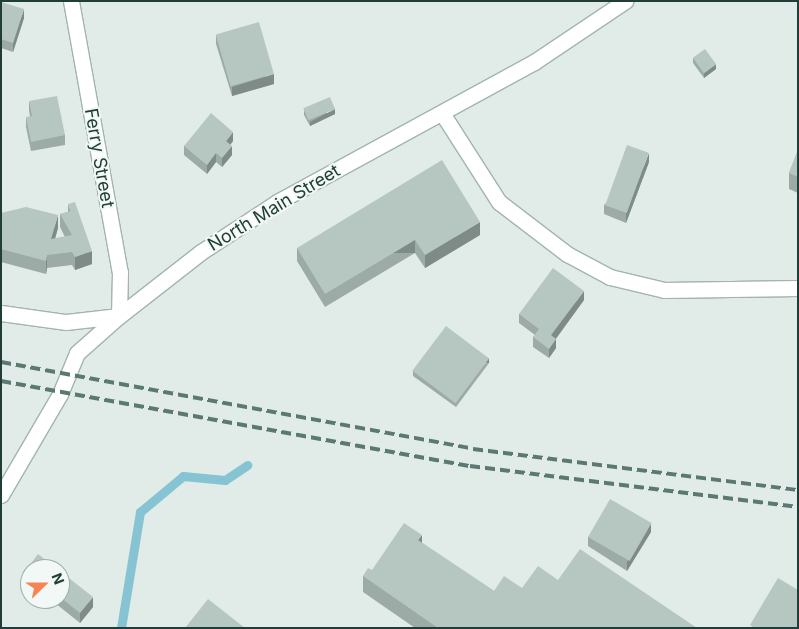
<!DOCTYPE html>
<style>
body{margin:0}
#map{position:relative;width:799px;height:629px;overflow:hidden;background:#e1ece8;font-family:Inter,sans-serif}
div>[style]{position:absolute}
.stream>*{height:9px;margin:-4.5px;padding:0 4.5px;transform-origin:4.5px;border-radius:4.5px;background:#86c4d4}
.roads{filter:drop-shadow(1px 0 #a3b4af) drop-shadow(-1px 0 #a3b4af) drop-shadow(0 1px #a3b4af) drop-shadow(0 -1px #a3b4af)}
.minor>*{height:15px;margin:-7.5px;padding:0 7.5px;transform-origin:7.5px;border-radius:7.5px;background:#fff}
.rail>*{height:4px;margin-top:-2px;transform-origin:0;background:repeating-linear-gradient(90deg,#5b7972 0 10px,transparent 0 15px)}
.wall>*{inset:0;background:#9daba6}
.shaded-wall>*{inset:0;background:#7f8b87;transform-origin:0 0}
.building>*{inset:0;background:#b6c7c1;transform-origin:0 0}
span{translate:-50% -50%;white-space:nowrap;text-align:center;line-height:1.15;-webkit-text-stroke:4px #f1f8f5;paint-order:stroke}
.street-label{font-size:18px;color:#203d37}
.frame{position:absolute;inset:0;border:2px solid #203d37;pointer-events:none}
.north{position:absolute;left:20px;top:559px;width:50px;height:50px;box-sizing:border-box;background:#f1f8f5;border:1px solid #9dada9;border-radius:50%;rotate:68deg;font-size:14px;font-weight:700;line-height:20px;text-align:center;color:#203d37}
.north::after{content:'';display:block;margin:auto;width:18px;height:22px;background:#f88453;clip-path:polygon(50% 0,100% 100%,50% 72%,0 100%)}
</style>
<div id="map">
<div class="stream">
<i style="left:121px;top:628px;width:118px;rotate:-80.7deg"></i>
<i style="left:140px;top:512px;width:56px;rotate:-39.9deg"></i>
<i style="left:183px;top:476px;width:42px;rotate:5.4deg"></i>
<i style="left:225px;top:480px;width:27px;rotate:-34deg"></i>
</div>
<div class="roads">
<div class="minor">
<i style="left:71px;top:1px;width:275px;rotate:79.8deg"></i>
<i style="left:120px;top:272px;width:44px;rotate:91.3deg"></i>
<i style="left:442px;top:113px;width:106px;rotate:57.4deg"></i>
<i style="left:499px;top:202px;width:86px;rotate:37.4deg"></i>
<i style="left:567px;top:254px;width:49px;rotate:28.1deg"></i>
<i style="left:610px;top:277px;width:56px;rotate:13.5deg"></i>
<i style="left:664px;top:290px;width:134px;rotate:-0.9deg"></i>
<i style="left:1px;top:313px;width:66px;rotate:7.9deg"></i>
<i style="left:66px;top:322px;width:53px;rotate:-6.5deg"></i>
<i style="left:1px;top:495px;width:117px;rotate:-59.7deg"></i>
<i style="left:60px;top:394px;width:44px;rotate:-67.5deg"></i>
<i style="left:77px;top:353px;width:56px;rotate:-41.4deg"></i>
<i style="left:119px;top:316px;width:104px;rotate:-38deg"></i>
<i style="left:201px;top:252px;width:93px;rotate:-33.2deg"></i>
<i style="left:279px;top:201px;width:290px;rotate:-28.6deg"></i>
<i style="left:534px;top:62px;width:110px;rotate:-33.8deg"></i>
</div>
</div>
<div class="rail">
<i style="left:1px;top:362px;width:480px;rotate:10.4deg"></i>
<i style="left:473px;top:449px;width:328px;rotate:7.2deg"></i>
<i style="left:1px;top:381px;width:477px;rotate:10.3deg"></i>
<i style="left:470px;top:466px;width:331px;rotate:7.1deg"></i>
</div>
<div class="wall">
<i style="clip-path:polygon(1px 2px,24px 18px,13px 52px,1px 48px)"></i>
<i style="clip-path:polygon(216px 35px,274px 84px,232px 96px,216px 44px)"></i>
<i style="clip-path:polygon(693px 58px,716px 69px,704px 78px,693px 63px)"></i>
<i style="clip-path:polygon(29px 101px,65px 135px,65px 145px,31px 151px,26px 127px,26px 117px,30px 117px,29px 110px)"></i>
<i style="clip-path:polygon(304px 110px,335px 114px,310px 126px,304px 115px)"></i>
<i style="clip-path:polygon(233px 141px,230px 145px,232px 155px,222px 167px,216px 162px,207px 174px,184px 155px,184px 146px)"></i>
<i style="clip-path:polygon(798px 150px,798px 193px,789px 189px,789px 173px)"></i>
<i style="clip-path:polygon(649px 162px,626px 223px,604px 214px,604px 205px)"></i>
<i style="clip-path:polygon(68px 204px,92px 264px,75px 270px,72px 265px,47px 268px,46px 274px,1px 262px,1px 213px,58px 228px,55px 239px,65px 237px,60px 227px,60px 214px,68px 212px)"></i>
<i style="clip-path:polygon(480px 235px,425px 268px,415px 253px,325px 307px,297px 261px,297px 248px)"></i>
<i style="clip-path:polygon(584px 300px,556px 339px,556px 348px,549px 358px,533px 347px,533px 337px,535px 335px,519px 323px,519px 314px)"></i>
<i style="clip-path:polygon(489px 363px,456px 407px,413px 376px,413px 371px)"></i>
<i style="clip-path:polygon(651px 532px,627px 571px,588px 546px,588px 537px)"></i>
<i style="clip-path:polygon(422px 543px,494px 591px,522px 588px,558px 580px,697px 628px,415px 628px,363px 592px,363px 576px,372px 570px)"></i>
<i style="clip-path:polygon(30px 569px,30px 583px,26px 580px,26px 570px)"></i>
<i style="clip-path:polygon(60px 571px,93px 607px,80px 623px,50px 599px,60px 599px)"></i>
</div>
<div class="shaded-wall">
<i style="clip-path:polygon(24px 9px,24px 18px,13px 52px,13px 43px)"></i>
<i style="clip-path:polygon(716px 64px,716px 69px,704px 78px,704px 73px)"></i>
<i style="clip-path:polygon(274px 74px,274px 84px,232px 96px,232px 87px)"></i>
<i style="clip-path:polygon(335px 109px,335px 114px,310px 126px,310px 122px)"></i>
<i style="clip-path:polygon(233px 132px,233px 141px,226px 150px,226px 141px)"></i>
<i style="clip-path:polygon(232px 146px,232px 155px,222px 167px,222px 158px)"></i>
<i style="clip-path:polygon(216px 153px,216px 162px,207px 174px,207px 165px)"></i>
<i style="clip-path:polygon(649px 153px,649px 162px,626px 223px,626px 213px)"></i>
<i style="clip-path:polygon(58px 215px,58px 228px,51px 252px,51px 239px)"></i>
<i style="clip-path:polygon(480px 222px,480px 235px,425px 268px,425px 255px)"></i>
<i style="left:415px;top:240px;width:13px;height:105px;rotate:90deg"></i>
<i style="clip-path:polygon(92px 251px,92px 264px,75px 270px,75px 257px)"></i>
<i style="clip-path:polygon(47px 255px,47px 268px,46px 274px,46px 261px)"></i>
<i style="clip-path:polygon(584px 291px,584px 300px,551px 345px,551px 335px)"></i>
<i style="clip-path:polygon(556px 339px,556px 348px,549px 358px,549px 349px)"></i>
<i style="left:489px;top:358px;width:5px;height:55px;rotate:90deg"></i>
<i style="clip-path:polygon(651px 523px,651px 532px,627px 571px,627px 562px)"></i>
<i style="clip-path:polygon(422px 535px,422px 551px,418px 540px)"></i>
<i style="clip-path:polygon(93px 597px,93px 607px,80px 623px,80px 613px)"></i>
</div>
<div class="building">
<i style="clip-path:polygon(1px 2px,24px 9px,13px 43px,1px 39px)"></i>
<i style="left:259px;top:22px;width:54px;height:45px;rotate:74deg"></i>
<i style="left:705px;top:49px;width:19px;height:15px;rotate:54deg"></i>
<i style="clip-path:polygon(57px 96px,65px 135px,31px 142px,26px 117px,32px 116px,29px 101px)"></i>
<i style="left:330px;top:97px;width:13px;height:29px;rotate:67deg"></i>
<i style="clip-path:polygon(211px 113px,233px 132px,226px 141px,232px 146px,222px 158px,216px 153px,207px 165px,184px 146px)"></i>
<i style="left:627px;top:145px;width:23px;height:64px;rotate:20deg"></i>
<i style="clip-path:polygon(798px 150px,798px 177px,789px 173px)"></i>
<i style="clip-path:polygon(442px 160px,480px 222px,425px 255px,415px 240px,325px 294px,297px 248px)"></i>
<i style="clip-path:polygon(75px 202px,92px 251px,75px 257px,72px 252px,47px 255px,46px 261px,1px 249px,1px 213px,26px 207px,58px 215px,51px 239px,72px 235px,60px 214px,71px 211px,68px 204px)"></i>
<i style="clip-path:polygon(553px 268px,584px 291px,551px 335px,556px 339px,549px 349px,533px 337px,539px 329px,519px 314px)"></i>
<i style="left:446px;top:326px;width:54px;height:56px;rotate:37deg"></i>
<i style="left:610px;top:499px;width:48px;height:44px;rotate:30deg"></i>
<i style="clip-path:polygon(404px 523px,422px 535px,418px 540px,494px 591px,504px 576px,522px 588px,538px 566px,558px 580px,580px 549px,697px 628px,438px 628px,363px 576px,368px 568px,372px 570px)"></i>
<i style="clip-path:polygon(38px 554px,57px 569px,30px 569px,30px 574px,26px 570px)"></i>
<i style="clip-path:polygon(60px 571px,93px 597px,80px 613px,60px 597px)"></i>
<i style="clip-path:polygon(778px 578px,798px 590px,798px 628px,754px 628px,750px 625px)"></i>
<i style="clip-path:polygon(208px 599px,245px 628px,185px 628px)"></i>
</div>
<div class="street-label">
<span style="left:99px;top:158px;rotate:80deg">Ferry Street</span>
<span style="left:274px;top:208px;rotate:-31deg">North Main Street</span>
</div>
<div class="frame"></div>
<div class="north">N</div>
</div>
